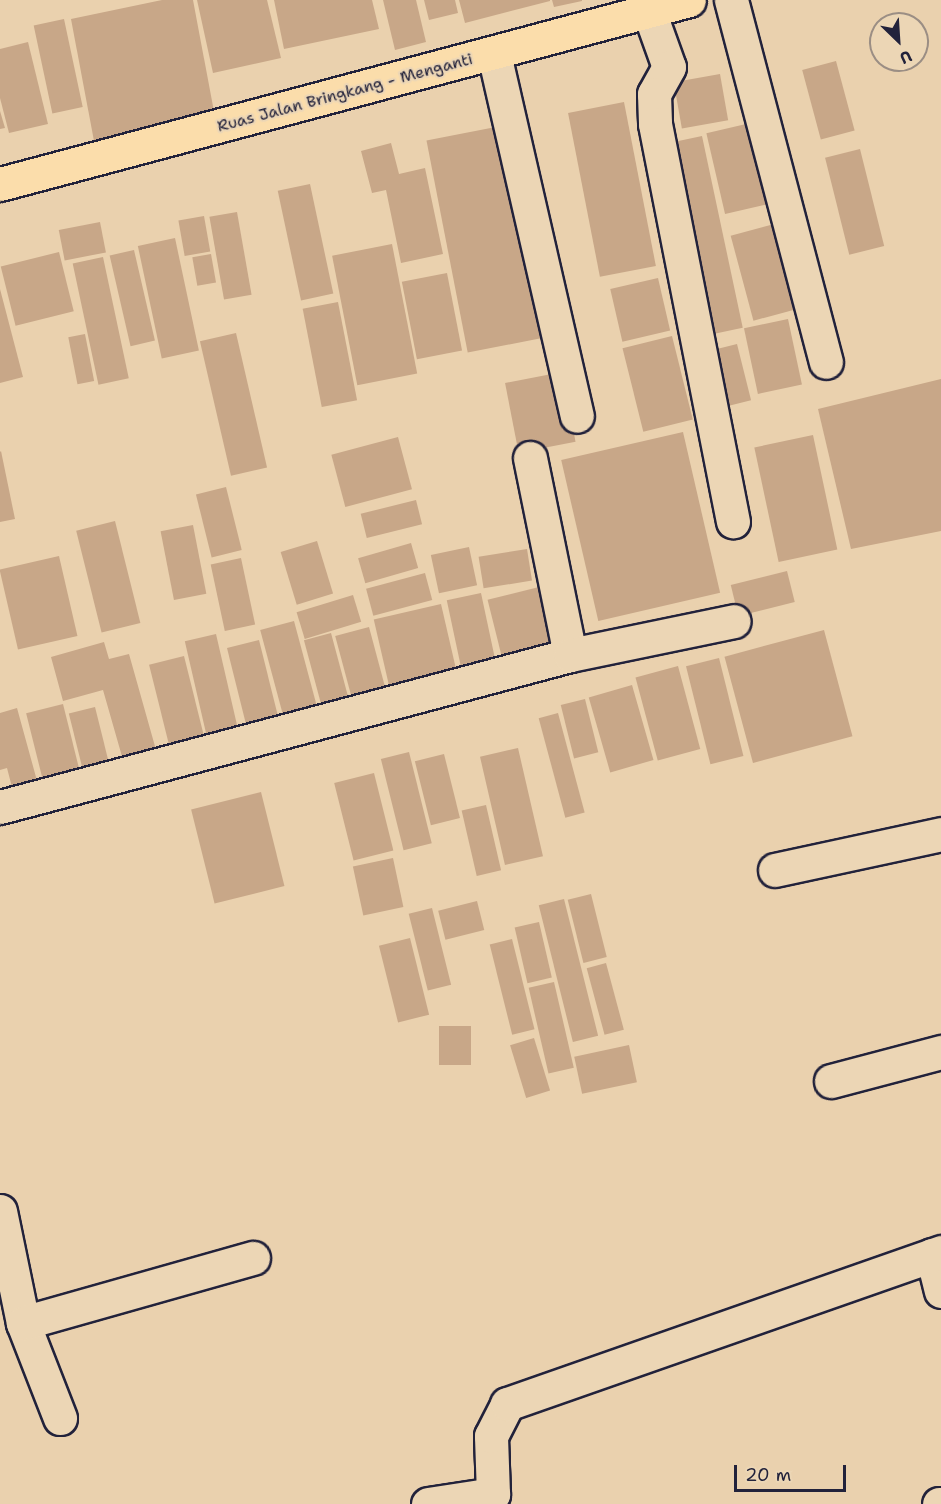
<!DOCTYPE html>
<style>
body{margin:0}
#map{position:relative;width:941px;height:1504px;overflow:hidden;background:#ead1ae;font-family:"Shantell Sans",sans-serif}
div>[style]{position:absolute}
.building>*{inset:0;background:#c8a788;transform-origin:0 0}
.roads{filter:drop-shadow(2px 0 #22223b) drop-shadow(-2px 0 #22223b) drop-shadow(0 2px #22223b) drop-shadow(0 -2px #22223b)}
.minor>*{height:33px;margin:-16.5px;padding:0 16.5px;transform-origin:16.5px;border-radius:16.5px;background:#ecd6b5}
.major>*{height:33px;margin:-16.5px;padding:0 16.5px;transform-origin:16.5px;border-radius:16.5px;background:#fbddab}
span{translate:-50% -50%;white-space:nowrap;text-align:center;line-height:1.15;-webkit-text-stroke:4.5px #ecd6b5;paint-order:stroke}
.street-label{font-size:16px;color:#22223b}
.north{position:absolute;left:869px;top:12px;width:60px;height:60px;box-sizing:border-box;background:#ecd6b5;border:2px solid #9b8e84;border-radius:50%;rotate:155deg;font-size:16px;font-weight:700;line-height:24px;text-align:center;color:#22223b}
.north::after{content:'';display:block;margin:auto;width:21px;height:27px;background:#22223b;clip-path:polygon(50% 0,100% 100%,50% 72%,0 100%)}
.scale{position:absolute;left:734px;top:1465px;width:112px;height:27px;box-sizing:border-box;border:3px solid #22223b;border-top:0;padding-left:8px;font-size:18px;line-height:21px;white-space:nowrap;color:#22223b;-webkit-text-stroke:4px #ecd6b5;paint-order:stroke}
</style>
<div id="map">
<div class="building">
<i style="clip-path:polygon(162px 0,193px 0,215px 117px,94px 141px,71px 19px)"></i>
<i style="clip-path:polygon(197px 0,267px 0,281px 58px,213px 73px)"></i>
<i style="clip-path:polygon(274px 0,372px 0,379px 29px,284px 49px)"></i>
<i style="clip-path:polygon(383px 0,416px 0,426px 42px,395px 50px)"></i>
<i style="clip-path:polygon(424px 0,455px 0,458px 13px,429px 20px)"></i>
<i style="clip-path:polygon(459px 0,550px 0,550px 1px,465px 23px)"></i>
<i style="clip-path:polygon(552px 0,582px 0,582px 1px,554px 7px)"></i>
<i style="left:64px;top:19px;width:90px;height:31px;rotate:78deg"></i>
<i style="clip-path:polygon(28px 42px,48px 124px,9px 133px,0 98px,0 49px)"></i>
<i style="left:836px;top:61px;width:72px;height:35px;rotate:75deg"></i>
<i style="left:720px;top:74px;width:47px;height:47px;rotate:80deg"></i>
<i style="left:624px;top:102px;width:167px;height:57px;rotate:79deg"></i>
<i style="clip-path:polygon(0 111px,5px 128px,0 129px)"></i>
<i style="left:759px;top:121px;width:83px;height:54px;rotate:77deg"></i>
<i style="left:506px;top:125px;width:216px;height:81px;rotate:79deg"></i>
<i style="left:702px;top:136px;width:196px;height:41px;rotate:78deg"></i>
<i style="clip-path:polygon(391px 143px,399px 174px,425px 168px,443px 254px,401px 263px,386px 190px,372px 193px,361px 151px)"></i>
<i style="left:860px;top:149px;width:100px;height:36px;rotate:76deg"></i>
<i style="left:310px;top:184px;width:112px;height:33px;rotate:78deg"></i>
<i style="left:237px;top:212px;width:84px;height:28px;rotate:80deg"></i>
<i style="left:204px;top:216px;width:36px;height:26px;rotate:80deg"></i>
<i style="left:100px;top:222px;width:31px;height:42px;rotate:79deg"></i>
<i style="left:778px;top:223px;width:88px;height:49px;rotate:75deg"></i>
<i style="left:175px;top:238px;width:115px;height:38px;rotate:78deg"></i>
<i style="left:392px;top:244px;width:132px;height:61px;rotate:79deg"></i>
<i style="left:134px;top:250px;width:93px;height:25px;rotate:77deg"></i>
<i style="left:59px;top:252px;width:61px;height:60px;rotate:76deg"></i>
<i style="left:211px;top:254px;width:29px;height:19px;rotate:80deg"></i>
<i style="left:103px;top:257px;width:124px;height:31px;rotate:78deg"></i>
<i style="left:447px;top:273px;width:79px;height:46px;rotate:79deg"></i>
<i style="left:658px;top:278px;width:54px;height:49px;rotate:77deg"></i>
<i style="clip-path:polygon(0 289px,23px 377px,0 383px)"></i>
<i style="left:338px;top:302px;width:100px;height:36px;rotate:79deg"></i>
<i style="left:788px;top:319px;width:67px;height:45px;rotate:78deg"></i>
<i style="left:236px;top:333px;width:138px;height:37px;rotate:77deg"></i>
<i style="left:85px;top:334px;width:48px;height:17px;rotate:79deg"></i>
<i style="left:672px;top:336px;width:86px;height:51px;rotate:76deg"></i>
<i style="left:737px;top:344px;width:58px;height:32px;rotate:76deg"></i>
<i style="left:562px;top:372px;width:71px;height:58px;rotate:79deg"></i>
<i style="clip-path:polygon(941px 379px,941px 531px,851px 549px,818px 409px)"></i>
<i style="left:683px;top:432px;width:165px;height:125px;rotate:77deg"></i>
<i style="left:813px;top:435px;width:117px;height:60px;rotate:78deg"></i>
<i style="left:398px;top:437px;width:54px;height:69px;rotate:75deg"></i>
<i style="clip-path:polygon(1px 451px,15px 519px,0 522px,0 452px)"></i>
<i style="left:226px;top:487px;width:65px;height:31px;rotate:76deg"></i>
<i style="left:416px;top:500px;width:25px;height:57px;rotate:76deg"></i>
<i style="left:115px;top:521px;width:105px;height:40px;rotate:76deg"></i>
<i style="left:193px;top:525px;width:70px;height:33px;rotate:79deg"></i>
<i style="left:317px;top:541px;width:55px;height:38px;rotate:73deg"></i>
<i style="left:411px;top:543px;width:26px;height:55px;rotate:74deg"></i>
<i style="left:469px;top:547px;width:39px;height:39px;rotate:78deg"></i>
<i style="left:527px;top:549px;width:32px;height:49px;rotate:81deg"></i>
<i style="left:59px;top:556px;width:82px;height:61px;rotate:77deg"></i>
<i style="left:241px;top:558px;width:68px;height:31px;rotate:78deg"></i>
<i style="left:787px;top:571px;width:32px;height:58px;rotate:76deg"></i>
<i style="left:425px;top:573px;width:28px;height:61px;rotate:75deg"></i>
<i style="left:539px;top:587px;width:68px;height:53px;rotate:76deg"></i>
<i style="left:481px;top:593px;width:76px;height:35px;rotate:78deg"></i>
<i style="left:353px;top:595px;width:28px;height:59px;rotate:73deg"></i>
<i style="left:441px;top:604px;width:77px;height:69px;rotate:77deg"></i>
<i style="left:294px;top:621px;width:94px;height:35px;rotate:75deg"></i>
<i style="left:369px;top:627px;width:67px;height:35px;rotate:75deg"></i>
<i style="left:824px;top:630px;width:110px;height:103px;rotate:75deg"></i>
<i style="left:331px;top:633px;width:72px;height:28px;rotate:75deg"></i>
<i style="left:216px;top:634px;width:99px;height:32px;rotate:77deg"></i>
<i style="left:259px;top:640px;width:94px;height:33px;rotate:76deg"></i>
<i style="clip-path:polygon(104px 642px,109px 659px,129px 654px,158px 757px,125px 767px,103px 690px,63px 701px,51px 657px)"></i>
<i style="left:184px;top:656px;width:92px;height:36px;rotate:76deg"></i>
<i style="left:719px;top:658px;width:101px;height:34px;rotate:76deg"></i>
<i style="left:678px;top:666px;width:86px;height:44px;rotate:75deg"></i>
<i style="left:632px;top:685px;width:78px;height:45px;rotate:74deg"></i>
<i style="left:585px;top:699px;width:55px;height:25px;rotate:76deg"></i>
<i style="left:63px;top:704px;width:70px;height:38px;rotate:76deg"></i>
<i style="left:95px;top:707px;width:64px;height:27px;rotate:76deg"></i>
<i style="clip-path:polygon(17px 708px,39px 788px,14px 795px,7px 768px,0 770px,0 713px)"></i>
<i style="left:558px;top:713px;width:103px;height:20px;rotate:75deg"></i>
<i style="left:518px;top:748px;width:111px;height:39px;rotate:77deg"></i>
<i style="left:409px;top:752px;width:94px;height:29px;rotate:76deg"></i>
<i style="left:444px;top:754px;width:66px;height:30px;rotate:76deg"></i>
<i style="left:374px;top:773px;width:80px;height:41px;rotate:76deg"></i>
<i style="left:261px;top:792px;width:97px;height:72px;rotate:76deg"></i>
<i style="left:486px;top:805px;width:67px;height:25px;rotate:77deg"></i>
<i style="left:393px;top:858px;width:50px;height:41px;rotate:78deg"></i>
<i style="left:591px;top:894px;width:65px;height:24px;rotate:76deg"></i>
<i style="left:564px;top:899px;width:141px;height:26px;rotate:76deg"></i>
<i style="left:477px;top:901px;width:30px;height:40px;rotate:76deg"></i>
<i style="left:432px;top:908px;width:79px;height:24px;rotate:76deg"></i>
<i style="left:539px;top:922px;width:57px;height:25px;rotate:77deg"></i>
<i style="left:410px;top:938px;width:79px;height:32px;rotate:76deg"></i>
<i style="left:512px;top:939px;width:93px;height:23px;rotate:76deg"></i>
<i style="left:606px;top:963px;width:69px;height:20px;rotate:75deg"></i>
<i style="left:554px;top:982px;width:88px;height:26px;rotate:77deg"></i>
<i style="left:471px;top:1026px;width:39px;height:32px;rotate:90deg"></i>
<i style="left:534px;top:1038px;width:55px;height:25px;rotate:73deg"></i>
<i style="left:629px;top:1045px;width:38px;height:56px;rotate:78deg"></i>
</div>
<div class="roads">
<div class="minor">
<i style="left:731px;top:0;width:374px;rotate:75.3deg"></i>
<i style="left:650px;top:14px;width:56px;rotate:70.3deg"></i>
<i style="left:669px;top:67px;width:31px;rotate:119deg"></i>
<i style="left:654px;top:94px;width:30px;rotate:88deg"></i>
<i style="left:655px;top:124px;width:405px;rotate:78.9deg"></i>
<i style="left:494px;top:54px;width:371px;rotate:77.1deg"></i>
<i style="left:530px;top:458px;width:201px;rotate:78.5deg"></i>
<i style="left:0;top:807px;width:590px;rotate:-14.93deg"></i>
<i style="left:570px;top:655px;width:167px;rotate:-11.7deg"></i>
<i style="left:775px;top:870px;width:170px;rotate:-12.2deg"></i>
<i style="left:831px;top:1081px;width:114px;rotate:-14.8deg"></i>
<i style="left:0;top:1211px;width:114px;rotate:78.4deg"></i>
<i style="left:23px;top:1323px;width:102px;rotate:68.7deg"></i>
<i style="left:932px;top:1255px;width:37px;rotate:76deg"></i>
<i style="left:23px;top:1323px;width:239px;rotate:-15.8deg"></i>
<i style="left:428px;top:1504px;width:66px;rotate:-8.7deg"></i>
<i style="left:493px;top:1494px;width:58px;rotate:-92deg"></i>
<i style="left:491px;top:1436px;width:36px;rotate:-63deg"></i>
<i style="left:507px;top:1404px;width:460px;rotate:-19.3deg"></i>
<i style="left:939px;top:1504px;width:2px"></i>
</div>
<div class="major">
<i style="left:0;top:184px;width:713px;rotate:-14.95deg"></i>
</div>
</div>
<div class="street-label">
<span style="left:345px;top:93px;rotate:-15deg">Ruas Jalan Bringkang - Menganti</span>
</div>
<div class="north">U</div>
<div class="scale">20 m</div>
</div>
